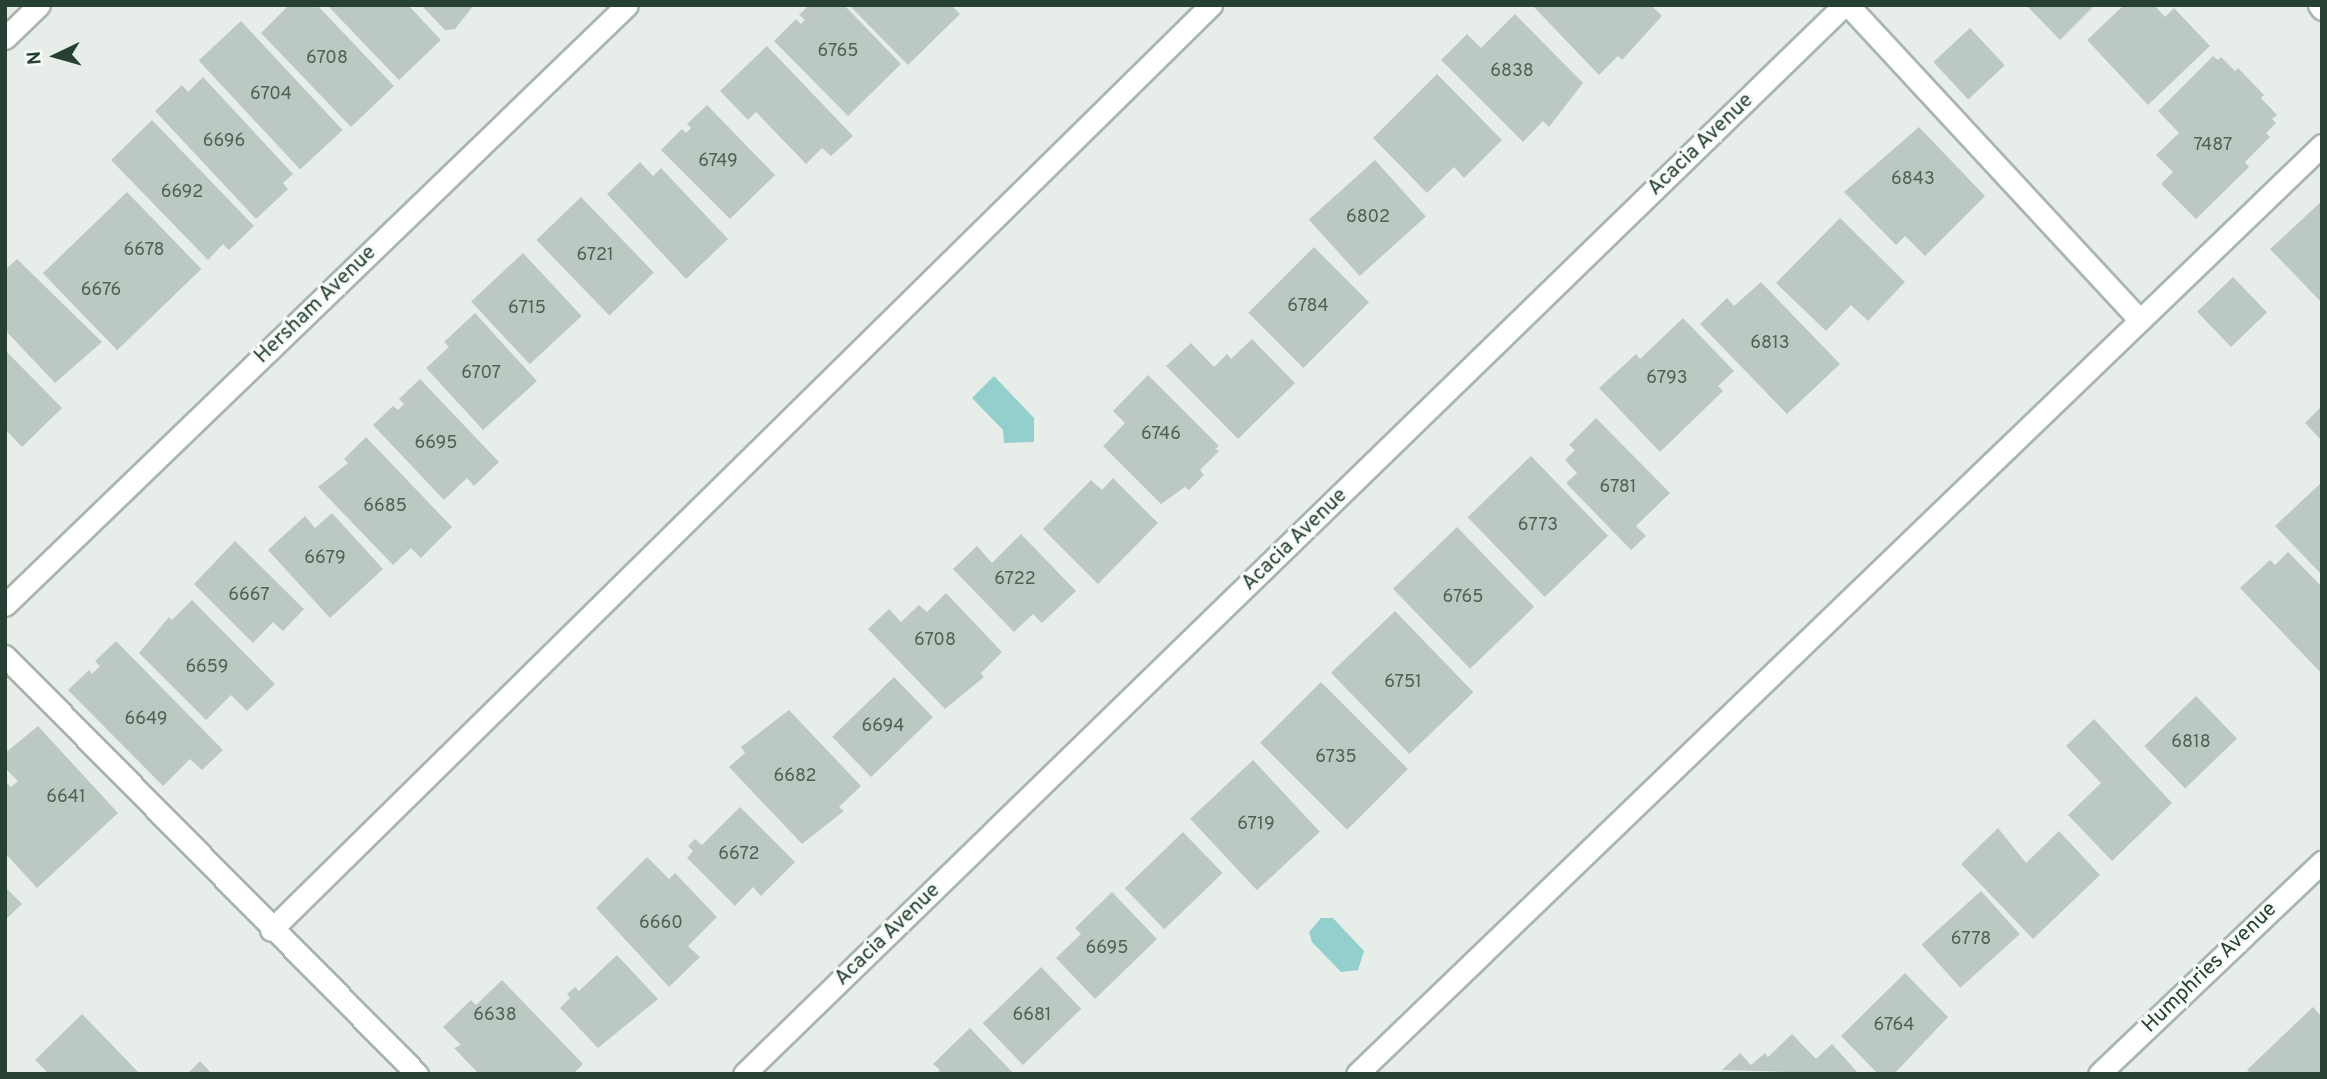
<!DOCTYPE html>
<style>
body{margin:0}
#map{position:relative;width:2327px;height:1079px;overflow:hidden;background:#e7eee9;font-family:Overpass,sans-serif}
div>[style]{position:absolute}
.water>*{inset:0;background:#93cfcc}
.building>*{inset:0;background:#bcc9c2;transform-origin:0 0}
.roads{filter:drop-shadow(2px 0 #a9b6af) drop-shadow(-2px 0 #a9b6af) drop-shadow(0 2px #a9b6af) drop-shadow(0 -2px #a9b6af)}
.service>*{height:21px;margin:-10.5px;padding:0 10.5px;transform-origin:10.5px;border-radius:10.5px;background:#fff}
.minor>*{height:21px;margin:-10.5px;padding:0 10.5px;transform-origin:10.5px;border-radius:10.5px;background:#fff}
span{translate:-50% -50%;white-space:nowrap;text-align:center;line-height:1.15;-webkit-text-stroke:6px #f7fbf8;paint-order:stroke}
.number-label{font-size:18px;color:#4c6257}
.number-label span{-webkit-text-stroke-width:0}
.street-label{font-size:21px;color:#264033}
.frame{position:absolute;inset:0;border:7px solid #264033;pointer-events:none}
.north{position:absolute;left:21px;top:21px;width:70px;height:70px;-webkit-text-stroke:5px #f7fbf8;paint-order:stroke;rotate:265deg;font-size:19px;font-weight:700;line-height:28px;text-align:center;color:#264033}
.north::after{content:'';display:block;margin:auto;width:24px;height:32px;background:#264033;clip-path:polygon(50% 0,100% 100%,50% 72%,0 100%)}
</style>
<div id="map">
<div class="water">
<i style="clip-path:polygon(994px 376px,1034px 418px,1034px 442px,1004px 443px,1003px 430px,972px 398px)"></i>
<i style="clip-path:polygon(1321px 918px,1333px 918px,1364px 951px,1358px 970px,1341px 972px,1312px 942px,1309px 932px)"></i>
</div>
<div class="building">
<i style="clip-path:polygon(289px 5px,317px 5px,394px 86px,351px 127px,261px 33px)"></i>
<i style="clip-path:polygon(327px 5px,408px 5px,441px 40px,399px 80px)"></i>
<i style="clip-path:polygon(421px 5px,474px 5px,455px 29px,445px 30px)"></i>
<i style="clip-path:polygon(809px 5px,844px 5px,901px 64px,848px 116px,774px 41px,796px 19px,801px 24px,805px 20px,799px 15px)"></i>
<i style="clip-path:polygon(849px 5px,951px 5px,960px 14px,908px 65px)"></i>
<i style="clip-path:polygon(1532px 5px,1651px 5px,1662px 16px,1622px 60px,1618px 56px,1599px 75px)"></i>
<i style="clip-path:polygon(2026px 5px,2095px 5px,2060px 40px)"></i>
<i style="clip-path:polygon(2124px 5px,2154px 5px,2165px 17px,2174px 8px,2210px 46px,2148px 105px,2087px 40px)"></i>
<i style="clip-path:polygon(1515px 14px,1583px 83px,1549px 127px,1543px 121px,1523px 142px,1441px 60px,1467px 34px,1481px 48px)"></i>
<i style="left:241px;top:21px;width:149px;height:58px;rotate:47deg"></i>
<i style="left:1970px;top:28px;width:51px;height:50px;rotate:47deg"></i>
<i style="clip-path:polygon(767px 46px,853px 136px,831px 156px,822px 148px,806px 164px,756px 112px,748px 120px,720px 91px)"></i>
<i style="clip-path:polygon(2213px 56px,2218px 60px,2221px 57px,2235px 71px,2238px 68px,2264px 95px,2261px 98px,2277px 115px,2272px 119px,2276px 123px,2266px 133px,2270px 137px,2245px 162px,2249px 167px,2196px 219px,2161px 184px,2173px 172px,2156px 155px,2179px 133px,2158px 111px)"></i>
<i style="clip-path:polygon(1437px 74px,1502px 140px,1464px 178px,1454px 167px,1427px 193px,1373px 138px)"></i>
<i style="clip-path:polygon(203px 77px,293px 174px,283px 183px,288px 189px,256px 219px,155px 111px,182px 85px,188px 92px)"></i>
<i style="clip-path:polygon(707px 105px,775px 175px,730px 219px,661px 150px,682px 129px,686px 133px,691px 128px,687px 124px)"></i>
<i style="clip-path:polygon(152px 120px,254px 226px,229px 250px,223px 244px,208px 260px,111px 160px)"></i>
<i style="clip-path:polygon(1919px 127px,1985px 196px,1925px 256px,1905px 236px,1896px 245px,1844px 192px)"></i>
<i style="left:1375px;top:160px;width:76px;height:89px;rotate:48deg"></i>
<i style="clip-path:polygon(640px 162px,653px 176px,661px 168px,728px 239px,686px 279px,607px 194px)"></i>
<i style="left:127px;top:192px;width:107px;height:117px;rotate:46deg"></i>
<i style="left:581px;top:197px;width:105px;height:62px;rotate:46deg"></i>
<i style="clip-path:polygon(2322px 201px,2322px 303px,2270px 249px)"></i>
<i style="clip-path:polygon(1840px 218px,1905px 282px,1868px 321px,1851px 305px,1826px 331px,1776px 283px)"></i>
<i style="left:1314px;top:247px;width:78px;height:93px;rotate:45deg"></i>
<i style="left:523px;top:253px;width:86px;height:71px;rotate:47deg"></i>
<i style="clip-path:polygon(17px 259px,102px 342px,55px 383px,5px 330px,5px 270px)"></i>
<i style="left:2233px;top:277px;width:49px;height:50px;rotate:46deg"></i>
<i style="clip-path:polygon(1761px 282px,1840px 364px,1787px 414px,1700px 324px,1727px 298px,1734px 306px)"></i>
<i style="clip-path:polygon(475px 313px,537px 381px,483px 430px,426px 368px,449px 347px,444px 342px)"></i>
<i style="clip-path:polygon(1683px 318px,1734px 371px,1718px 386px,1723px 391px,1660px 452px,1599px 388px,1636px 354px,1640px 359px)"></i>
<i style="clip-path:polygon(1252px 339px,1295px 383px,1238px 439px,1166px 366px,1191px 343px,1214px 367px,1227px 354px,1231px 359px)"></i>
<i style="clip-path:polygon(5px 350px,62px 408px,22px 447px,5px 429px)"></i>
<i style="clip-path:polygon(1148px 375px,1219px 446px,1215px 449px,1219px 451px,1200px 470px,1204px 475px,1189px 490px,1185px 487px,1161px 504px,1103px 446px,1125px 423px,1113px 411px)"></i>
<i style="clip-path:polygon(420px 379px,499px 462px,474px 486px,467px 478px,444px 500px,373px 425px,393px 406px,398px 410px,404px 404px,399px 399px)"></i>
<i style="clip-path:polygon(2322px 406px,2322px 441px,2305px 423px)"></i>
<i style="clip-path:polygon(1596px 418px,1670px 493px,1636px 526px,1646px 536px,1631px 550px,1566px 483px,1577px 473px,1565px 460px,1575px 450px,1569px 445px)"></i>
<i style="clip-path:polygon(366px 437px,452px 527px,421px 558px,411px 548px,393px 565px,318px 487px,348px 463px,344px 459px)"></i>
<i style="left:1531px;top:456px;width:111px;height:88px;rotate:46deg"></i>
<i style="clip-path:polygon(1113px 478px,1158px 523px,1098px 584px,1043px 529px,1091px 480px,1102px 490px)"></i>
<i style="clip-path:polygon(2322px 482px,2322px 575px,2275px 526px)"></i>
<i style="clip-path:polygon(332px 513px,383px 569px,330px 618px,268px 550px,305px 516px,315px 528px)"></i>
<i style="left:1457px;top:527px;width:111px;height:89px;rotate:46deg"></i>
<i style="clip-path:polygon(1021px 534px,1076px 591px,1042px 623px,1033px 614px,1014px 632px,953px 569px,977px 546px,992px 563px)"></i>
<i style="clip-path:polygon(235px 541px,304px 609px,283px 631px,273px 622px,253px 643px,194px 584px)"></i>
<i style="clip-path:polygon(2288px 552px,2322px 587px,2322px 674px,2240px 588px,2270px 560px,2275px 565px)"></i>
<i style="clip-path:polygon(946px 593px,1002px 652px,981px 673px,984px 677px,945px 709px,868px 629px,889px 609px,901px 622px,919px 605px,927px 612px)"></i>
<i style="clip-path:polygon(192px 600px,275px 684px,247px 711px,231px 695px,206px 720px,139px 653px,169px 617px,172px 620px)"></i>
<i style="left:1395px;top:611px;width:113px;height:89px;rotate:46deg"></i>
<i style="clip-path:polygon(116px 641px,223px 750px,202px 770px,190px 759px,163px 786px,68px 690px,89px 670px,92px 674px,100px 666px,95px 661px)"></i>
<i style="left:894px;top:677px;width:56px;height:86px;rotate:46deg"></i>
<i style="left:1321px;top:682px;width:123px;height:86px;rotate:45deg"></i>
<i style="left:2196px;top:696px;width:59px;height:72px;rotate:46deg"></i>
<i style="clip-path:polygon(789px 710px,861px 786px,839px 807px,844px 811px,802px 844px,729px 767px,745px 753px,741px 747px)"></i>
<i style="clip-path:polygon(2094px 719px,2172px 803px,2112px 861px,2068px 815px,2101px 783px,2066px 746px)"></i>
<i style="clip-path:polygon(38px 726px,118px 813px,37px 888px,5px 853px,5px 781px,11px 787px,18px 781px,5px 768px,5px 753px)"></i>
<i style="left:1253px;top:760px;width:98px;height:86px;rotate:47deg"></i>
<i style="clip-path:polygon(740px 807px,795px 862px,761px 896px,753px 887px,735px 906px,687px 858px,693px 851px,688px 846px,695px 839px,702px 845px)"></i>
<i style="clip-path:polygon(1998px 828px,2026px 863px,2059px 831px,2100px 875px,2033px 939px,1961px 864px)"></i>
<i style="left:1183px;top:832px;width:57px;height:81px;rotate:46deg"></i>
<i style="clip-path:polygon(647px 857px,669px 879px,675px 873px,717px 917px,688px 946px,700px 957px,669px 987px,596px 908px)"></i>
<i style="clip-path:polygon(5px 887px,22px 904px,5px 920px)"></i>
<i style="left:1981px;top:891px;width:58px;height:80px;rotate:48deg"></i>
<i style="clip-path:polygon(1112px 892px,1157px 939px,1095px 999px,1056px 958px,1081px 934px,1075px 928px)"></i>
<i style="clip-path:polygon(617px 955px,658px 999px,598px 1048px,560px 1008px,570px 998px,567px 994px,575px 987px,579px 991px)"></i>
<i style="left:1041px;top:967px;width:58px;height:81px;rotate:46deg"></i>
<i style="clip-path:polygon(1905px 973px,1948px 1017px,1894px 1074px,1878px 1074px,1841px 1036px)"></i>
<i style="clip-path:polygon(502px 980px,583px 1064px,573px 1074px,479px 1074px,454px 1048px,461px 1045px,443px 1027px,471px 1000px,476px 1005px)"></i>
<i style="clip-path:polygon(2313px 1007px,2322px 1017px,2322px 1074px,2251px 1074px,2247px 1070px)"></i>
<i style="clip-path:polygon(82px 1014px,115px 1048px,140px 1074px,49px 1074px,35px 1060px)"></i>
<i style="clip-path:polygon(970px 1028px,1014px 1074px,936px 1074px,940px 1070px,933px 1064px)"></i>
<i style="clip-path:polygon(1792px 1034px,1816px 1059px,1832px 1044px,1859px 1074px,1722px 1070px,1740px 1053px,1751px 1065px,1765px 1053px,1768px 1057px)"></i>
<i style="clip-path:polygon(200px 1061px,212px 1074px,187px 1074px)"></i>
</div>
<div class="roads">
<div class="service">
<i style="left:1848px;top:5px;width:428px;rotate:47.2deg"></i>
<i style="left:5px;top:38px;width:47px;rotate:-44.1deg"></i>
<i style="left:5px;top:656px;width:587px;rotate:45.41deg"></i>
<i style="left:271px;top:930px;width:1319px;rotate:-44.54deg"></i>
<i style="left:1357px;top:1074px;width:1340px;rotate:-43.91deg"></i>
</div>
<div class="minor">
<i style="left:2319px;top:5px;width:5px;rotate:53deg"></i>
<i style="left:5px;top:605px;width:864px;rotate:-43.97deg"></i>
<i style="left:744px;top:1074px;width:1534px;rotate:-44.18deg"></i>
<i style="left:2099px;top:1074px;width:308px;rotate:-43.6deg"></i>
</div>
</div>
<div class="number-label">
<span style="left:838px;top:52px">6765</span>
<span style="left:327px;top:59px">6708</span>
<span style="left:1512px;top:72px">6838</span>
<span style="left:271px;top:95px">6704</span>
<span style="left:224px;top:142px">6696</span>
<span style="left:2213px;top:146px">7487</span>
<span style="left:718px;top:162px">6749</span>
<span style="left:1913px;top:180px">6843</span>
<span style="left:182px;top:193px">6692</span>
<span style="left:1368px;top:218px">6802</span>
<span style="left:144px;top:251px">6678</span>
<span style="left:595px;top:256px">6721</span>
<span style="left:101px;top:291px">6676</span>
<span style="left:1308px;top:307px">6784</span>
<span style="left:527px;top:309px">6715</span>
<span style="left:1770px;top:344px">6813</span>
<span style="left:481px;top:374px">6707</span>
<span style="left:1667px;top:379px">6793</span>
<span style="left:1161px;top:435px">6746</span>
<span style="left:436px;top:444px">6695</span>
<span style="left:1618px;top:488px">6781</span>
<span style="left:385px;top:507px">6685</span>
<span style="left:1538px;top:526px">6773</span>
<span style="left:325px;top:559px">6679</span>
<span style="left:1015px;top:580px">6722</span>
<span style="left:249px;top:596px">6667</span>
<span style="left:1463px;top:598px">6765</span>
<span style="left:935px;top:641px">6708</span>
<span style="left:207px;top:668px">6659</span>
<span style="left:1403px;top:683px">6751</span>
<span style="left:146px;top:720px">6649</span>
<span style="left:883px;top:727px">6694</span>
<span style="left:2191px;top:743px">6818</span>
<span style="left:1336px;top:758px">6735</span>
<span style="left:795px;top:777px">6682</span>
<span style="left:66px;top:798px">6641</span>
<span style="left:1256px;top:825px">6719</span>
<span style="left:739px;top:855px">6672</span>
<span style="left:661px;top:924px">6660</span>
<span style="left:1971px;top:940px">6778</span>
<span style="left:1107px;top:949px">6695</span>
<span style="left:495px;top:1016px">6638</span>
<span style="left:1032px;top:1016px">6681</span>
<span style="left:1894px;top:1026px">6764</span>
</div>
<div class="street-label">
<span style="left:1701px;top:145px;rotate:-44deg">Acacia Avenue</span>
<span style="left:316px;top:305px;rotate:-44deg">Hersham Avenue</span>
<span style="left:1295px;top:540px;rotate:-44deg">Acacia Avenue</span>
<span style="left:888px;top:935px;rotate:-44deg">Acacia Avenue</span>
<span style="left:2210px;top:968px;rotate:-44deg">Humphries Avenue</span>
</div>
<div class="frame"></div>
<div class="north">N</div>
</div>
